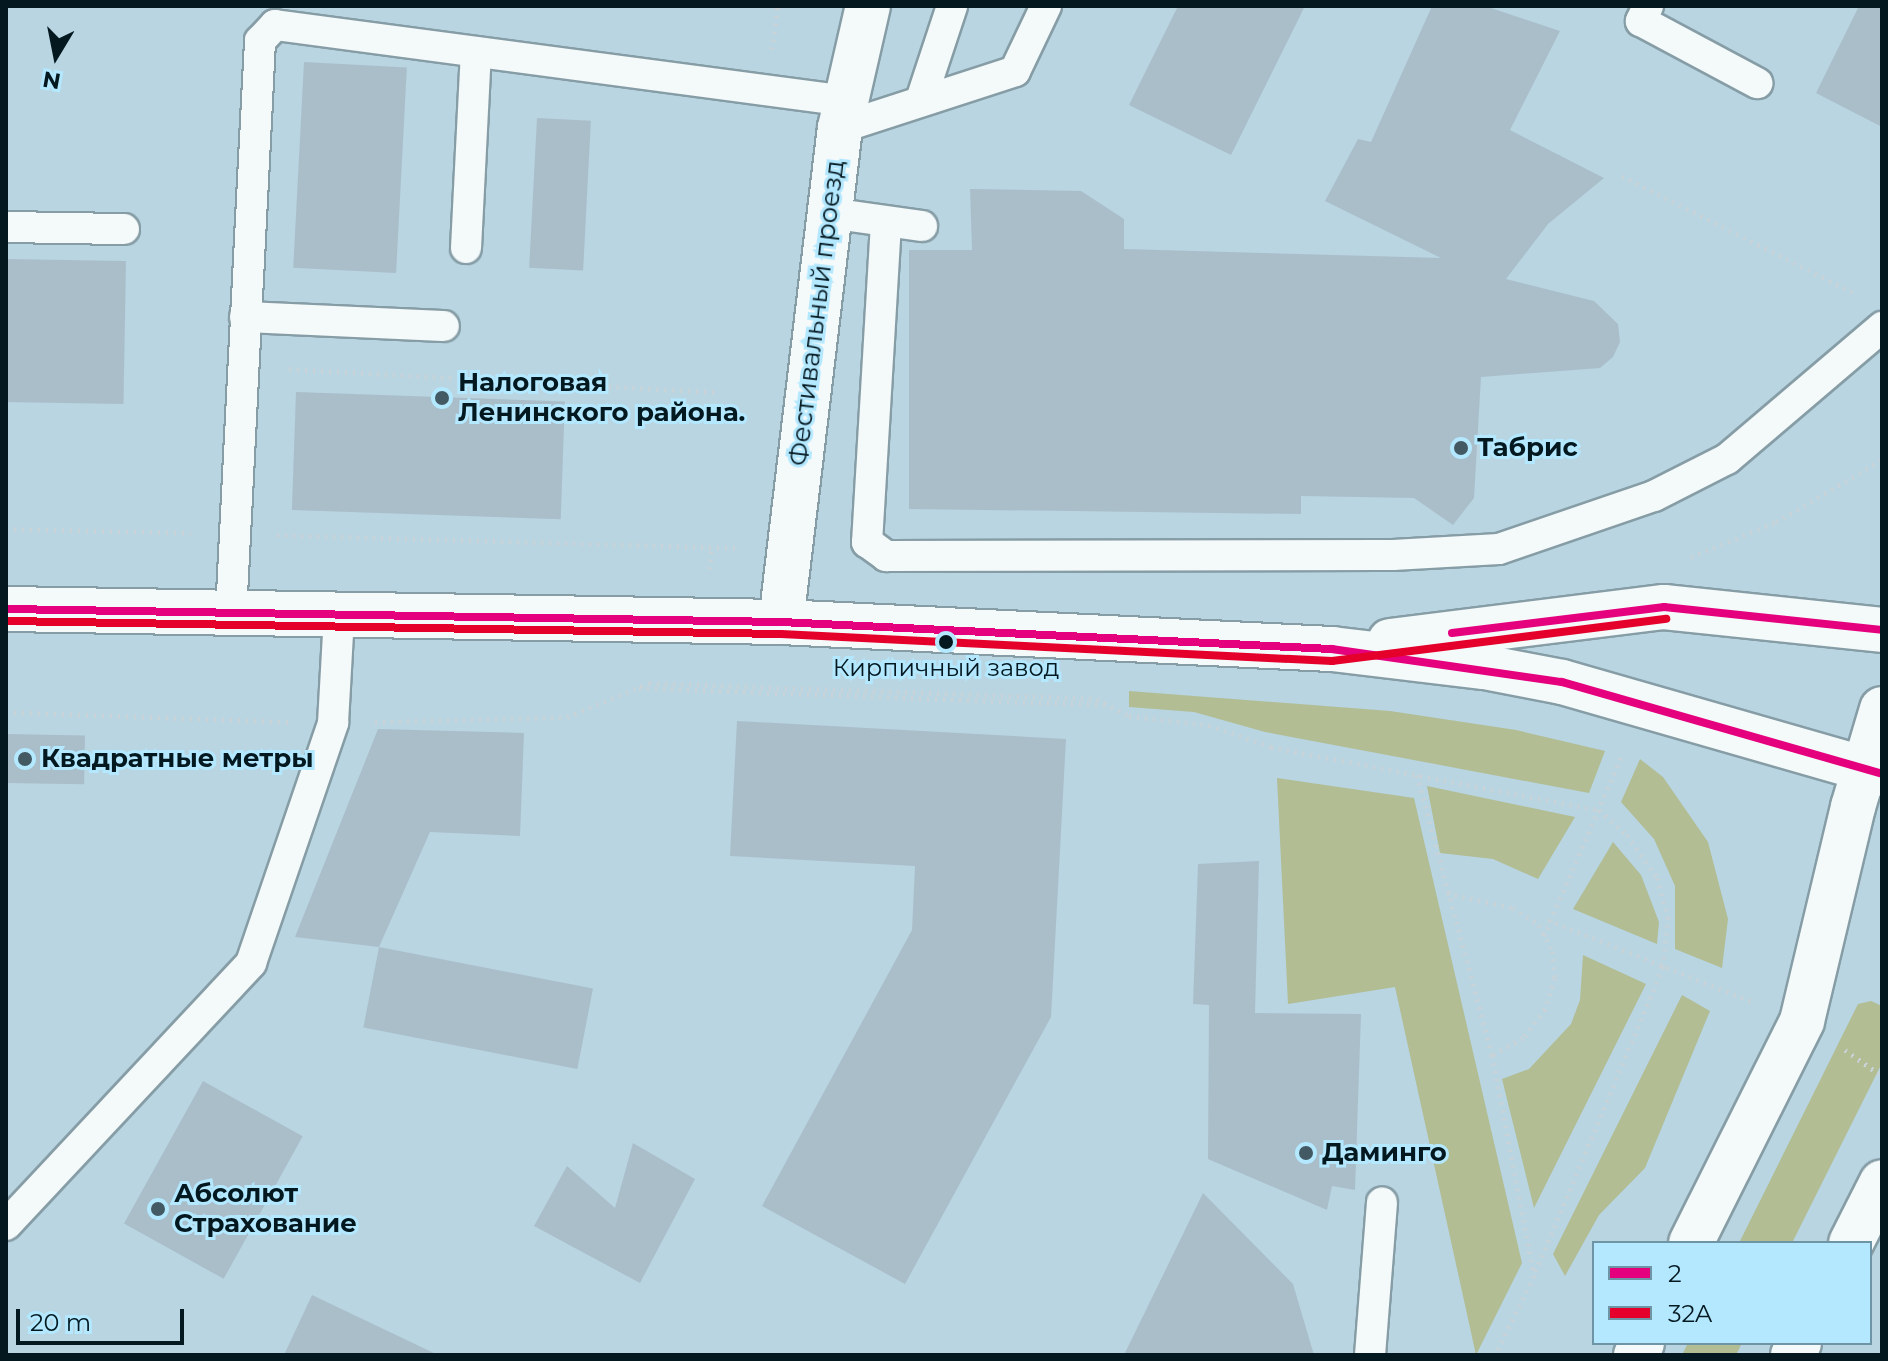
<!DOCTYPE html>
<meta charset="utf-8">
<style>
body{margin:0}
#map{position:relative;width:1888px;height:1361px;overflow:hidden;background:#b8d5e1;font-family:Montserrat,sans-serif}
div>[style]{position:absolute}
.green>*{inset:0;background:#b2bd93}
.building>*{inset:0;background:#aabeca;transform-origin:0 0}
.path>*{height:5px;margin-top:-2.5px;transform-origin:0;background:repeating-linear-gradient(90deg,#c9d2d7 0 2px,transparent 0 8px)}
.roads{filter:drop-shadow(2px 0 #869da6) drop-shadow(-2px 0 #869da6) drop-shadow(0 2px #869da6) drop-shadow(0 -2px #869da6)}
.lane>*{height:30px;margin:-15px;padding:0 15px;transform-origin:15px;border-radius:15px;background:#f4f9fa}
.street>*{height:44px;margin:-22px;padding:0 22px;transform-origin:22px;border-radius:22px;background:#f4f9fa}
.secondary>*{height:44px;margin:-22px;padding:0 22px;transform-origin:22px;border-radius:22px;background:#f4f9fa}
.primary>*{height:44px;margin:-22px;padding:0 22px;transform-origin:22px;border-radius:22px;background:#f4f9fa}
.bus-1>*{height:8px;margin:-4px;padding:0 4px;transform-origin:4px;border-radius:4px;background:#e5007d}
.bus-2>*{height:8px;margin:-4px;padding:0 4px;transform-origin:4px;border-radius:4px;background:#e4002b}
.dots>*{width:22px;height:22px;translate:-50% -50%;box-sizing:border-box;border:4px solid #b3e8ff;border-radius:50%}
span{translate:-50% -50%;white-space:nowrap;text-align:center;line-height:1.15;-webkit-text-stroke:6px #b3e8ff;paint-order:stroke}
.bus-label{font-size:24px;color:#041820}
.street-label{font-size:26px;color:#041820}
.poi-label{font-size:26px;color:#041820;font-weight:700}
.left{translate:0 -50%;text-align:left}
.frame{position:absolute;inset:0;border:8px solid #041820;pointer-events:none}
.legend{position:absolute;left:1592px;top:1241px;width:280px;height:104px;box-sizing:border-box;background:#b3e8ff;border:2px solid #6d95a6;margin:0;padding:10px 14px;list-style:none;font-size:24px;color:#041820}
.legend li{display:flex;align-items:center;gap:16px;height:40px}
.legend b{width:40px;border:2px solid #6d95a6}
.north{position:absolute;left:16px;top:16px;width:80px;height:80px;-webkit-text-stroke:6px #b3e8ff;paint-order:stroke;rotate:190deg;font-size:22px;font-weight:700;line-height:32px;text-align:center;color:#041820}
.north::after{content:'';display:block;margin:auto;width:28px;height:36px;background:#041820;clip-path:polygon(50% 0,100% 100%,50% 72%,0 100%)}
.scale{position:absolute;left:16px;top:1309px;width:168px;height:36px;box-sizing:border-box;border:4px solid #041820;border-top:0;padding-left:10px;font-size:24px;line-height:28px;white-space:nowrap;color:#041820;-webkit-text-stroke:6px #b3e8ff;paint-order:stroke}
</style>
<div id="map">
<div class="green">
<i style="clip-path:polygon(1129px 691px,1390px 711px,1516px 730px,1605px 751px,1589px 793px,1265px 732px,1194px 712px,1129px 707px)"></i>
<i style="clip-path:polygon(1640px 759px,1663px 777px,1708px 842px,1728px 919px,1722px 968px,1675px 949px,1675px 886px,1654px 839px,1621px 802px)"></i>
<i style="clip-path:polygon(1277px 778px,1414px 798px,1522px 1263px,1476px 1355px,1395px 987px,1288px 1004px)"></i>
<i style="clip-path:polygon(1427px 786px,1575px 817px,1538px 879px,1493px 859px,1440px 853px)"></i>
<i style="clip-path:polygon(1613px 842px,1641px 875px,1659px 922px,1657px 944px,1573px 909px)"></i>
<i style="clip-path:polygon(1583px 955px,1646px 984px,1534px 1208px,1502px 1079px,1529px 1069px,1571px 1024px,1580px 1000px)"></i>
<i style="clip-path:polygon(1682px 995px,1710px 1011px,1645px 1168px,1599px 1215px,1565px 1276px,1553px 1254px)"></i>
<i style="clip-path:polygon(1871px 1001px,1882px 1006px,1882px 1063px,1792px 1243px,1739px 1243px,1858px 1004px)"></i>
<i style="clip-path:polygon(1688px 1343px,1742px 1343px,1736px 1355px,1682px 1355px)"></i>
</div>
<div class="building">
<i style="clip-path:polygon(1178px 6px,1305px 6px,1231px 155px,1129px 105px)"></i>
<i style="clip-path:polygon(1432px 6px,1485px 6px,1560px 31px,1510px 130px,1604px 178px,1548px 224px,1506px 279px,1594px 301px,1618px 324px,1620px 342px,1613px 357px,1600px 368px,1481px 377px,1474px 498px,1453px 525px,1414px 498px,1301px 496px,1301px 514px,909px 509px,909px 250px,972px 250px,970px 189px,1081px 191px,1124px 219px,1124px 249px,1441px 258px,1325px 201px,1358px 139px,1371px 142px)"></i>
<i style="clip-path:polygon(1859px 6px,1882px 6px,1882px 127px,1816px 93px)"></i>
<i style="left:304px;top:62px;width:103px;height:206px;rotate:3deg"></i>
<i style="left:537px;top:118px;width:54px;height:150px;rotate:3deg"></i>
<i style="left:6px;top:259px;width:120px;height:143px;rotate:1deg"></i>
<i style="left:296px;top:392px;width:269px;height:118px;rotate:2deg"></i>
<i style="clip-path:polygon(737px 721px,1066px 739px,1051px 1017px,905px 1284px,762px 1206px,912px 930px,915px 866px,730px 856px)"></i>
<i style="clip-path:polygon(378px 729px,524px 733px,520px 836px,430px 832px,379px 947px,295px 937px)"></i>
<i style="left:6px;top:734px;width:79px;height:49px;rotate:1deg"></i>
<i style="clip-path:polygon(1259px 861px,1255px 1013px,1361px 1014px,1355px 1190px,1332px 1186px,1327px 1210px,1208px 1159px,1209px 1005px,1193px 1004px,1198px 864px)"></i>
<i style="left:379px;top:947px;width:218px;height:82px;rotate:11deg"></i>
<i style="left:203px;top:1081px;width:114px;height:163px;rotate:29deg"></i>
<i style="clip-path:polygon(633px 1143px,695px 1179px,640px 1283px,534px 1226px,567px 1166px,615px 1208px)"></i>
<i style="clip-path:polygon(1203px 1193px,1293px 1284px,1314px 1355px,1124px 1355px)"></i>
<i style="clip-path:polygon(312px 1295px,438px 1355px,284px 1355px)"></i>
</div>
<div class="path">
<i style="left:772px;top:49px;width:43px;rotate:-82.1deg"></i>
<i style="left:1622px;top:176px;width:262px;rotate:26.8deg"></i>
<i style="left:289px;top:369px;width:431px;rotate:3.1deg"></i>
<i style="left:6px;top:529px;width:185px;rotate:1.2deg"></i>
<i style="left:277px;top:535px;width:462px;rotate:1.6deg"></i>
<i style="left:1691px;top:557px;width:92px;rotate:-22.4deg"></i>
<i style="left:1776px;top:522px;width:123px;rotate:-30.3deg"></i>
<i style="left:710px;top:569px;width:23px;rotate:-88deg"></i>
<i style="left:639px;top:688px;width:470px;rotate:2.1deg"></i>
<i style="left:6px;top:712px;width:283px;rotate:2deg"></i>
<i style="left:375px;top:722px;width:192px;rotate:-1.5deg"></i>
<i style="left:567px;top:717px;width:89px;rotate:-22.5deg"></i>
<i style="left:649px;top:683px;width:448px;rotate:2deg"></i>
<i style="left:1097px;top:699px;width:36px;rotate:28deg"></i>
<i style="left:1129px;top:716px;width:81px;rotate:6.4deg"></i>
<i style="left:1209px;top:725px;width:66px;rotate:19.5deg"></i>
<i style="left:1271px;top:747px;width:334px;rotate:10.9deg"></i>
<i style="left:1599px;top:810px;width:38px;rotate:42deg"></i>
<i style="left:1627px;top:835px;width:52px;rotate:55.1deg"></i>
<i style="left:1657px;top:878px;width:41px;rotate:74.2deg"></i>
<i style="left:1668px;top:917px;width:50px;rotate:95.7deg"></i>
<i style="left:1663px;top:967px;width:335px;rotate:112.7deg"></i>
<i style="left:1534px;top:1276px;width:88px;rotate:116.3deg"></i>
<i style="left:1417px;top:775px;width:290px;rotate:75deg"></i>
<i style="left:1492px;top:1055px;width:225px;rotate:79.2deg"></i>
<i style="left:1447px;top:893px;width:68px;rotate:12.8deg"></i>
<i style="left:1513px;top:908px;width:31px;rotate:33deg"></i>
<i style="left:1539px;top:925px;width:30px;rotate:62deg"></i>
<i style="left:1553px;top:951px;width:27px;rotate:86deg"></i>
<i style="left:1555px;top:978px;width:33px;rotate:108deg"></i>
<i style="left:1545px;top:1009px;width:36px;rotate:127deg"></i>
<i style="left:1523px;top:1038px;width:35px;rotate:151deg"></i>
<i style="left:1548px;top:920px;width:223px;rotate:21.8deg"></i>
<i style="left:1544px;top:936px;width:199px;rotate:-66.7deg"></i>
<i style="left:1845px;top:1050px;width:45px;rotate:35.1deg"></i>
</div>
<div class="roads">
<div class="lane">
<i style="left:1648px;top:6px;width:17px;rotate:115deg"></i>
<i style="left:1641px;top:21px;width:132px;rotate:28.1deg"></i>
<i style="left:921px;top:100px;width:99px;rotate:-71.7deg"></i>
<i style="left:840px;top:128px;width:184px;rotate:-18deg"></i>
<i style="left:1015px;top:71px;width:72px;rotate:-64.5deg"></i>
<i style="left:829px;top:213px;width:94px;rotate:8deg"></i>
<i style="left:886px;top:223px;width:320px;rotate:93.4deg"></i>
<i style="left:867px;top:542px;width:24px;rotate:36deg"></i>
<i style="left:886px;top:556px;width:507px;rotate:-0.11deg"></i>
<i style="left:1393px;top:555px;width:106px;rotate:-3.2deg"></i>
<i style="left:1499px;top:549px;width:164px;rotate:-18.9deg"></i>
<i style="left:1654px;top:496px;width:82px;rotate:-26.9deg"></i>
<i style="left:1727px;top:459px;width:204px;rotate:-40.4deg"></i>
<i style="left:6px;top:227px;width:118px;rotate:1deg"></i>
<i style="left:466px;top:248px;width:196px;rotate:-87.1deg"></i>
<i style="left:245px;top:317px;width:199px;rotate:2.6deg"></i>
<i style="left:231px;top:614px;width:574px;rotate:-87.1deg"></i>
<i style="left:260px;top:41px;width:22px;rotate:-47deg"></i>
<i style="left:275px;top:25px;width:576px;rotate:7.58deg"></i>
<i style="left:6px;top:1225px;width:359px;rotate:-46.9deg"></i>
<i style="left:251px;top:963px;width:254px;rotate:-71.1deg"></i>
<i style="left:333px;top:723px;width:106px;rotate:-86.8deg"></i>
<i style="left:1370px;top:1355px;width:153px;rotate:-85.5deg"></i>
</div>
<div class="street">
<i style="left:781px;top:622px;width:498px;rotate:-83.2deg"></i>
<i style="left:840px;top:128px;width:125px;rotate:-77.1deg"></i>
</div>
<div class="secondary">
<i style="left:6px;top:609px;width:775px;rotate:0.96deg"></i>
<i style="left:781px;top:622px;width:552px;rotate:2.81deg"></i>
<i style="left:1332px;top:649px;width:153px;rotate:6.8deg"></i>
<i style="left:1484px;top:667px;width:79px;rotate:10.9deg"></i>
<i style="left:1562px;top:682px;width:333px;rotate:16deg"></i>
<i style="left:1390px;top:641px;width:276px;rotate:-7.1deg"></i>
<i style="left:1664px;top:607px;width:219px;rotate:6deg"></i>
</div>
<div class="primary">
<i style="left:1691px;top:1243px;width:248px;rotate:-63.4deg"></i>
<i style="left:1802px;top:1021px;width:220px;rotate:-76.6deg"></i>
<i style="left:1853px;top:807px;width:102px;rotate:-73.5deg"></i>
<i style="left:1851px;top:1243px;width:68px;rotate:-63.1deg"></i>
<i style="left:1636px;top:1355px;width:13px;rotate:-63deg"></i>
<i style="left:1793px;top:1355px;width:13px;rotate:-63deg"></i>
</div>
</div>
<div class="bus-1">
<i style="left:6px;top:609px;width:775px;rotate:0.96deg"></i>
<i style="left:781px;top:622px;width:552px;rotate:2.81deg"></i>
<i style="left:1332px;top:649px;width:232px;rotate:8.2deg"></i>
<i style="left:1562px;top:682px;width:333px;rotate:16deg"></i>
<i style="left:1452px;top:633px;width:214px;rotate:-7deg"></i>
<i style="left:1664px;top:607px;width:219px;rotate:6deg"></i>
</div>
<div class="bus-2">
<i style="left:6px;top:621px;width:775px;rotate:0.96deg"></i>
<i style="left:781px;top:634px;width:552px;rotate:2.81deg"></i>
<i style="left:1332px;top:661px;width:337px;rotate:-7.2deg"></i>
</div>
<div class="dots">
<i style="left:442px;top:398px;background:#435a64"></i>
<i style="left:1461px;top:448px;background:#435a64"></i>
<i style="left:946px;top:642px;background:#041820"></i>
<i style="left:25px;top:759px;background:#435a64"></i>
<i style="left:1306px;top:1153px;background:#435a64"></i>
<i style="left:158px;top:1209px;background:#435a64"></i>
</div>
<div class="bus-label">
<span style="left:946px;top:668px">Кирпичный завод</span>
</div>
<div class="street-label">
<span style="left:817px;top:313px;rotate:-83deg">Фестивальный проезд</span>
</div>
<div class="poi-label">
<span class="left" style="left:458px;top:398px">Налоговая<br>Ленинского района.</span>
<span class="left" style="left:1477px;top:448px">Табрис</span>
<span class="left" style="left:41px;top:759px">Квадратные метры</span>
<span class="left" style="left:1322px;top:1153px">Даминго</span>
<span class="left" style="left:174px;top:1209px">Абсолют<br>Страхование</span>
</div>
<div class="frame"></div>
<ul class="legend">
<li><b style="height:10px;background:#e5007d"></b>2</li>
<li><b style="height:10px;background:#e4002b"></b>32A</li>
</ul>
<div class="north">N</div>
<div class="scale">20 m</div>
</div>
